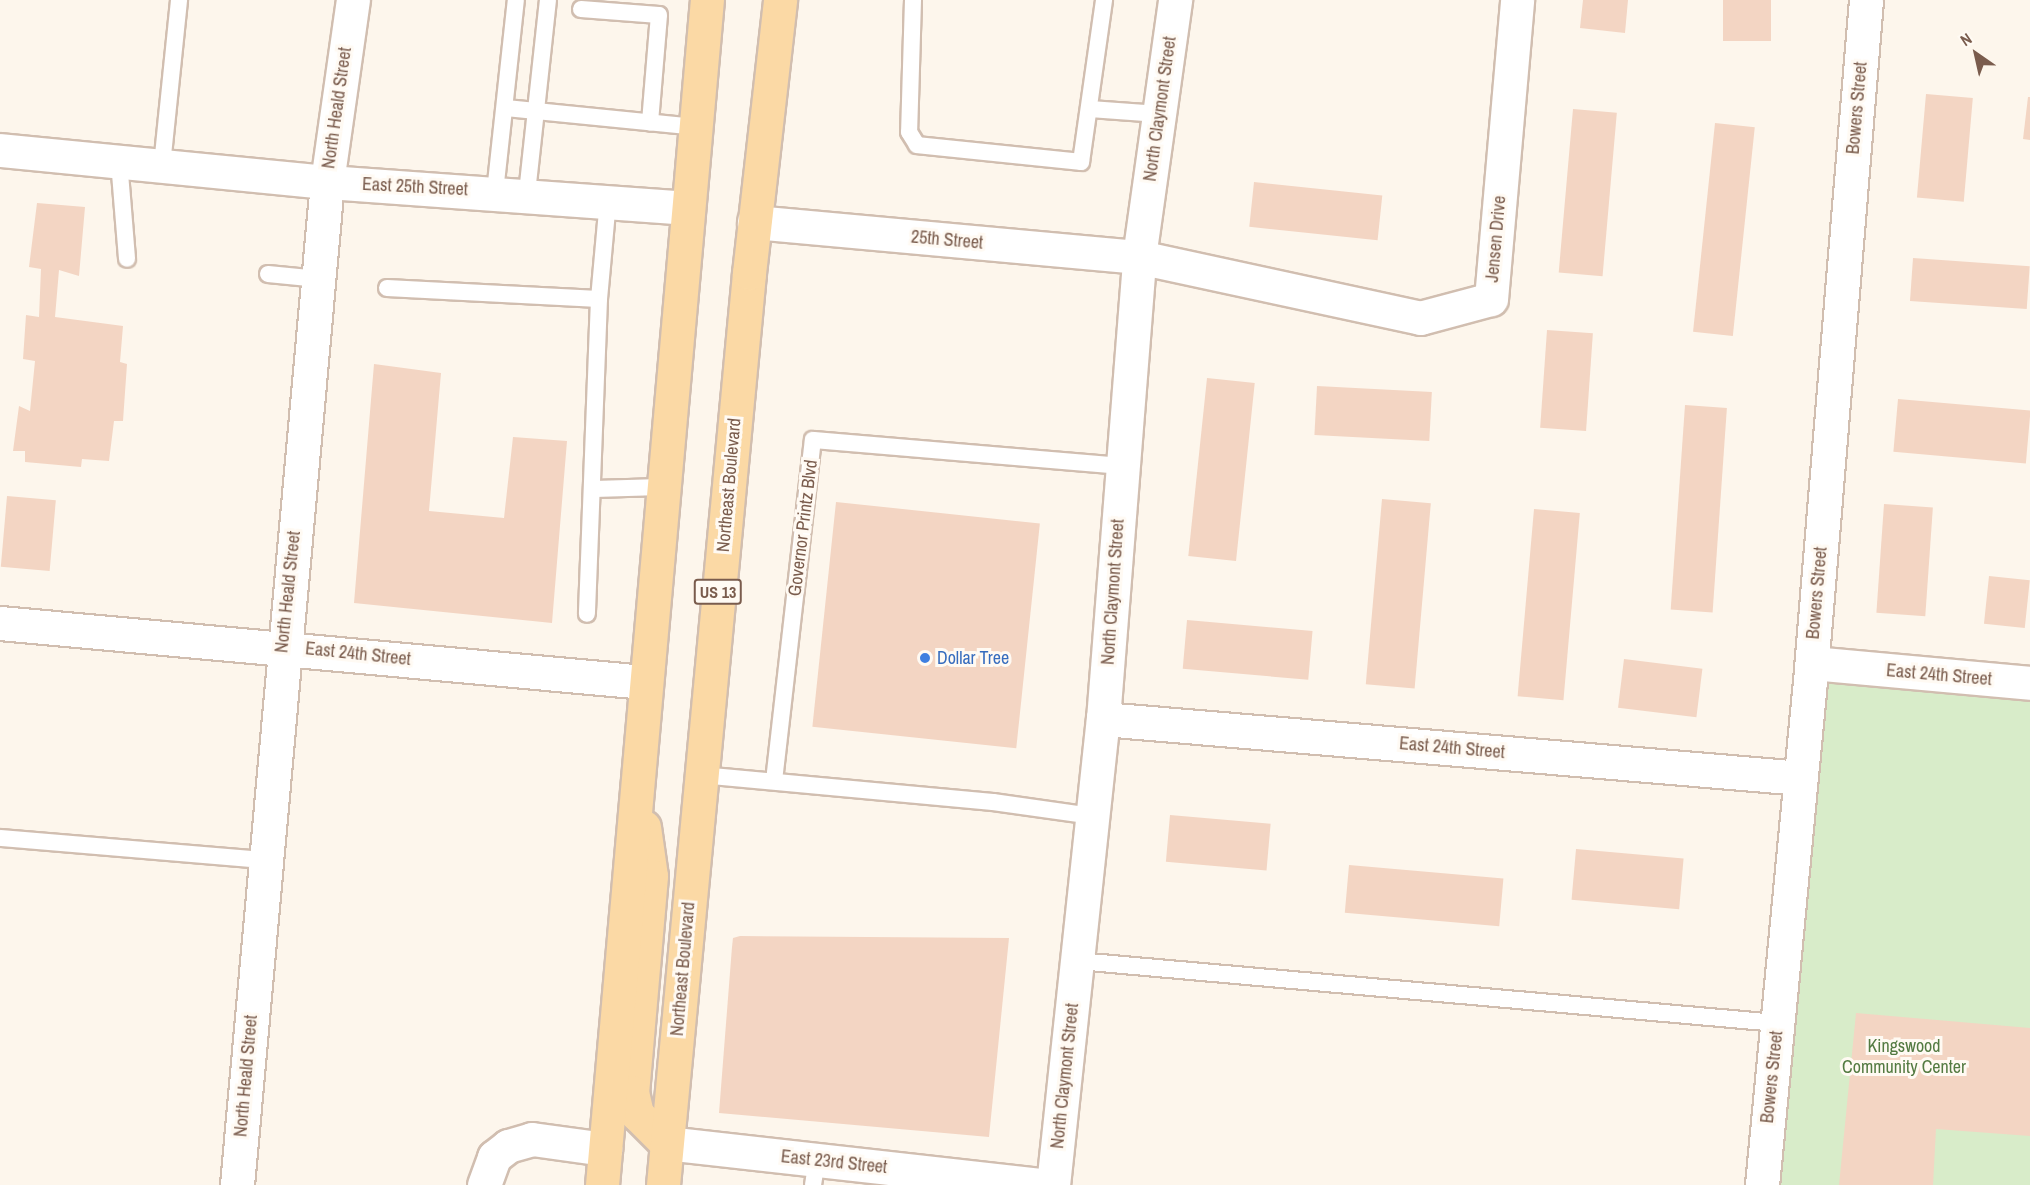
<!DOCTYPE html>
<style>
body{margin:0}
#map{position:relative;width:2030px;height:1185px;overflow:hidden;background:#fdf6ec;font-family:"Archivo Narrow",sans-serif}
div>[style]{position:absolute}
.green>*{inset:0;background:#d8ecc9}
.building>*{inset:0;background:#f3d5c3;transform-origin:0 0}
.roads{filter:drop-shadow(2px 0 #d1beb0) drop-shadow(-2px 0 #d1beb0) drop-shadow(0 2px #d1beb0) drop-shadow(0 -2px #d1beb0)}
.lane>*{height:16px;margin:-8px;padding:0 8px;transform-origin:8px;border-radius:8px;background:#fff}
.street>*{height:33px;margin:-16.5px;padding:0 16.5px;transform-origin:16.5px;border-radius:16.5px;background:#fff}
.primary>*{height:33px;margin:-16.5px;padding:0 16.5px;transform-origin:16.5px;border-radius:16.5px;background:#fbd9a5}
.dots>*{width:16px;height:16px;translate:-50% -50%;box-sizing:border-box;border:3px solid #fffaf3;border-radius:50%}
span{translate:-50% -50%;white-space:nowrap;text-align:center;line-height:1.15;-webkit-text-stroke:6px #fffaf3;paint-order:stroke}
.shield-label span{padding:2px 4px;background:#fffaf3;border:2px solid;border-radius:4px;-webkit-text-stroke-width:0}
.shield-label{font-size:16px;color:#7a5c4d;font-weight:700}
.street-label{font-size:18px;color:#7a5c4d}
.shop-label{font-size:18px;color:#366cbe}
.left{translate:0 -50%;text-align:left}
.park-label{font-size:18px;color:#537a41}
.north{position:absolute;left:1946px;top:24px;width:60px;height:60px;-webkit-text-stroke:4px #fffaf3;paint-order:stroke;rotate:326deg;font-size:16px;font-weight:700;line-height:24px;text-align:center;color:#7a5c4d}
.north::after{content:'';display:block;margin:auto;width:21px;height:27px;background:#7a5c4d;clip-path:polygon(50% 0,100% 100%,50% 72%,0 100%)}
</style>
<div id="map">
<div class="green">
<i style="clip-path:polygon(1810px 681px,2030px 698px,2030px 1185px,1766px 1185px)"></i>
</div>
<div class="building">
<i style="clip-path:polygon(1583px 0,1628px 0,1625px 33px,1580px 28px)"></i>
<i style="left:1723px;top:0;width:48px;height:41px"></i>
<i style="left:1926px;top:94px;width:47px;height:104px;rotate:5deg"></i>
<i style="clip-path:polygon(2028px 97px,2030px 97px,2030px 140px,2023px 139px)"></i>
<i style="left:1573px;top:109px;width:44px;height:164px;rotate:5deg"></i>
<i style="left:1715px;top:123px;width:40px;height:210px;rotate:6deg"></i>
<i style="left:1254px;top:182px;width:129px;height:45px;rotate:6deg"></i>
<i style="clip-path:polygon(37px 203px,85px 207px,79px 276px,59px 270px,55px 317px,123px 326px,120px 362px,127px 364px,123px 421px,114px 421px,109px 461px,82px 459px,81px 467px,25px 462px,25px 451px,13px 451px,19px 406px,30px 411px,35px 361px,23px 359px,26px 315px,39px 317px,41px 269px,29px 267px)"></i>
<i style="left:1913px;top:258px;width:117px;height:43px;rotate:4deg"></i>
<i style="left:1547px;top:330px;width:46px;height:98px;rotate:4deg"></i>
<i style="clip-path:polygon(374px 364px,441px 373px,429px 511px,504px 518px,513px 437px,567px 441px,552px 623px,354px 603px)"></i>
<i style="left:1207px;top:378px;width:48px;height:179px;rotate:6deg"></i>
<i style="left:1317px;top:386px;width:115px;height:49px;rotate:3deg"></i>
<i style="left:1898px;top:399px;width:133px;height:53px;rotate:5deg"></i>
<i style="left:1685px;top:405px;width:42px;height:205px;rotate:4deg"></i>
<i style="left:7px;top:496px;width:49px;height:71px;rotate:5deg"></i>
<i style="left:1382px;top:499px;width:49px;height:186px;rotate:5deg"></i>
<i style="left:836px;top:502px;width:205px;height:226px;rotate:6deg"></i>
<i style="left:1884px;top:504px;width:49px;height:109px;rotate:4deg"></i>
<i style="left:1534px;top:509px;width:46px;height:188px;rotate:5deg"></i>
<i style="left:1989px;top:576px;width:41px;height:48px;rotate:6deg"></i>
<i style="left:1187px;top:620px;width:126px;height:49px;rotate:5deg"></i>
<i style="left:1624px;top:659px;width:79px;height:49px;rotate:7deg"></i>
<i style="left:1170px;top:815px;width:101px;height:47px;rotate:5deg"></i>
<i style="left:1576px;top:849px;width:108px;height:51px;rotate:5deg"></i>
<i style="left:1349px;top:865px;width:155px;height:48px;rotate:5deg"></i>
<i style="clip-path:polygon(740px 936px,1009px 938px,989px 1137px,719px 1113px,732px 947px,733px 938px)"></i>
<i style="clip-path:polygon(1856px 1013px,2030px 1028px,2030px 1136px,1936px 1129px,1933px 1185px,1839px 1185px)"></i>
</div>
<div class="roads">
<div class="lane">
<i style="left:913px;top:0;width:132px;rotate:91.7deg"></i>
<i style="left:909px;top:132px;width:15px;rotate:58deg"></i>
<i style="left:917px;top:145px;width:165px;rotate:5.9deg"></i>
<i style="left:1081px;top:162px;width:164px;rotate:-81.9deg"></i>
<i style="left:581px;top:9px;width:78px;rotate:4.4deg"></i>
<i style="left:659px;top:15px;width:108px;rotate:94.8deg"></i>
<i style="left:506px;top:108px;width:190px;rotate:5.7deg"></i>
<i style="left:1090px;top:109px;width:69px;rotate:4.1deg"></i>
<i style="left:119px;top:161px;width:98px;rotate:85.3deg"></i>
<i style="left:162px;top:165px;width:166px;rotate:-84.1deg"></i>
<i style="left:495px;top:192px;width:193px;rotate:-83.8deg"></i>
<i style="left:527px;top:193px;width:194px;rotate:-83.8deg"></i>
<i style="left:268px;top:274px;width:51px;rotate:5.6deg"></i>
<i style="left:387px;top:288px;width:212px;rotate:3deg"></i>
<i style="left:599px;top:299px;width:315px;rotate:92.2deg"></i>
<i style="left:599px;top:299px;width:98px;rotate:-84.8deg"></i>
<i style="left:594px;top:489px;width:67px;rotate:-1.7deg"></i>
<i style="left:701px;top:775px;width:293px;rotate:5.3deg"></i>
<i style="left:993px;top:802px;width:101px;rotate:8deg"></i>
<i style="left:774px;top:781px;width:343px;rotate:-83.5deg"></i>
<i style="left:813px;top:440px;width:311px;rotate:4.8deg"></i>
<i style="left:0;top:838px;width:265px;rotate:4.8deg"></i>
<i style="left:1078px;top:961px;width:702px;rotate:5.07deg"></i>
<i style="left:813px;top:1185px;width:25px;rotate:-81deg"></i>
</div>
<div class="street">
<i style="left:0;top:150px;width:329px;rotate:5.6deg"></i>
<i style="left:327px;top:182px;width:360px;rotate:4.1deg"></i>
<i style="left:754px;top:222px;width:387px;rotate:5.2deg"></i>
<i style="left:1139px;top:257px;width:288px;rotate:12.2deg"></i>
<i style="left:1420px;top:318px;width:73px;rotate:-15deg"></i>
<i style="left:1491px;top:299px;width:300px;rotate:-85deg"></i>
<i style="left:0;top:623px;width:647px;rotate:5.23deg"></i>
<i style="left:1812px;top:663px;width:219px;rotate:5.2deg"></i>
<i style="left:1103px;top:719px;width:700px;rotate:4.83deg"></i>
<i style="left:666px;top:1143px;width:374px;rotate:6.4deg"></i>
<i style="left:237px;top:1185px;width:1007px;rotate:-84.87deg"></i>
<i style="left:327px;top:182px;width:184px;rotate:-81.9deg"></i>
<i style="left:484px;top:1185px;width:30px;rotate:-70deg"></i>
<i style="left:494px;top:1157px;width:18px;rotate:-38deg"></i>
<i style="left:508px;top:1146px;width:25px;rotate:-16deg"></i>
<i style="left:532px;top:1139px;width:74px;rotate:7.8deg"></i>
<i style="left:1053px;top:1185px;width:469px;rotate:-83.9deg"></i>
<i style="left:1103px;top:719px;width:463px;rotate:-85.5deg"></i>
<i style="left:1139px;top:257px;width:260px;rotate:-82deg"></i>
<i style="left:1762px;top:1185px;width:506px;rotate:-84.56deg"></i>
<i style="left:1810px;top:681px;width:683px;rotate:-85.3deg"></i>
</div>
<div class="primary">
<i style="left:644px;top:827px;width:49px;rotate:81.9deg"></i>
<i style="left:651px;top:876px;width:217px;rotate:95deg"></i>
<i style="left:632px;top:1092px;width:23px;rotate:77deg"></i>
<i style="left:637px;top:1114px;width:41px;rotate:45deg"></i>
<i style="left:602px;top:1185px;width:1190px;rotate:-84.94deg"></i>
<i style="left:663px;top:1185px;width:916px;rotate:-84.61deg"></i>
<i style="left:749px;top:273px;width:275px;rotate:-83.5deg"></i>
</div>
</div>
<div class="dots">
<i style="left:925px;top:658px;background:#3f7fe0"></i>
</div>
<div class="shield-label">
<span style="left:718px;top:592px">US 13</span>
</div>
<div class="street-label">
<span style="left:337px;top:108px;rotate:-82deg">North Heald Street</span>
<span style="left:1857px;top:108px;rotate:-85deg">Bowers Street</span>
<span style="left:1160px;top:109px;rotate:-82deg">North Claymont Street</span>
<span style="left:415px;top:187px;rotate:3deg">East 25th Street</span>
<span style="left:1496px;top:239px;rotate:-85deg">Jensen Drive</span>
<span style="left:947px;top:240px;rotate:5deg">25th Street</span>
<span style="left:729px;top:485px;rotate:-85deg">Northeast Boulevard</span>
<span style="left:803px;top:528px;rotate:-83deg">Governor Printz Blvd</span>
<span style="left:288px;top:592px;rotate:-84deg">North Heald Street</span>
<span style="left:1113px;top:592px;rotate:-86deg">North Claymont Street</span>
<span style="left:1817px;top:593px;rotate:-85deg">Bowers Street</span>
<span style="left:358px;top:654px;rotate:6deg">East 24th Street</span>
<span style="left:1939px;top:675px;rotate:5deg">East 24th Street</span>
<span style="left:1452px;top:748px;rotate:5deg">East 24th Street</span>
<span style="left:683px;top:969px;rotate:-85deg">Northeast Boulevard</span>
<span style="left:246px;top:1076px;rotate:-85deg">North Heald Street</span>
<span style="left:1065px;top:1076px;rotate:-84deg">North Claymont Street</span>
<span style="left:1772px;top:1077px;rotate:-84deg">Bowers Street</span>
<span style="left:834px;top:1162px;rotate:6deg">East 23rd Street</span>
</div>
<div class="shop-label">
<span class="left" style="left:937px;top:658px">Dollar Tree</span>
</div>
<div class="park-label">
<span style="left:1904px;top:1057px">Kingswood<br>Community Center</span>
</div>
<div class="north">N</div>
</div>
